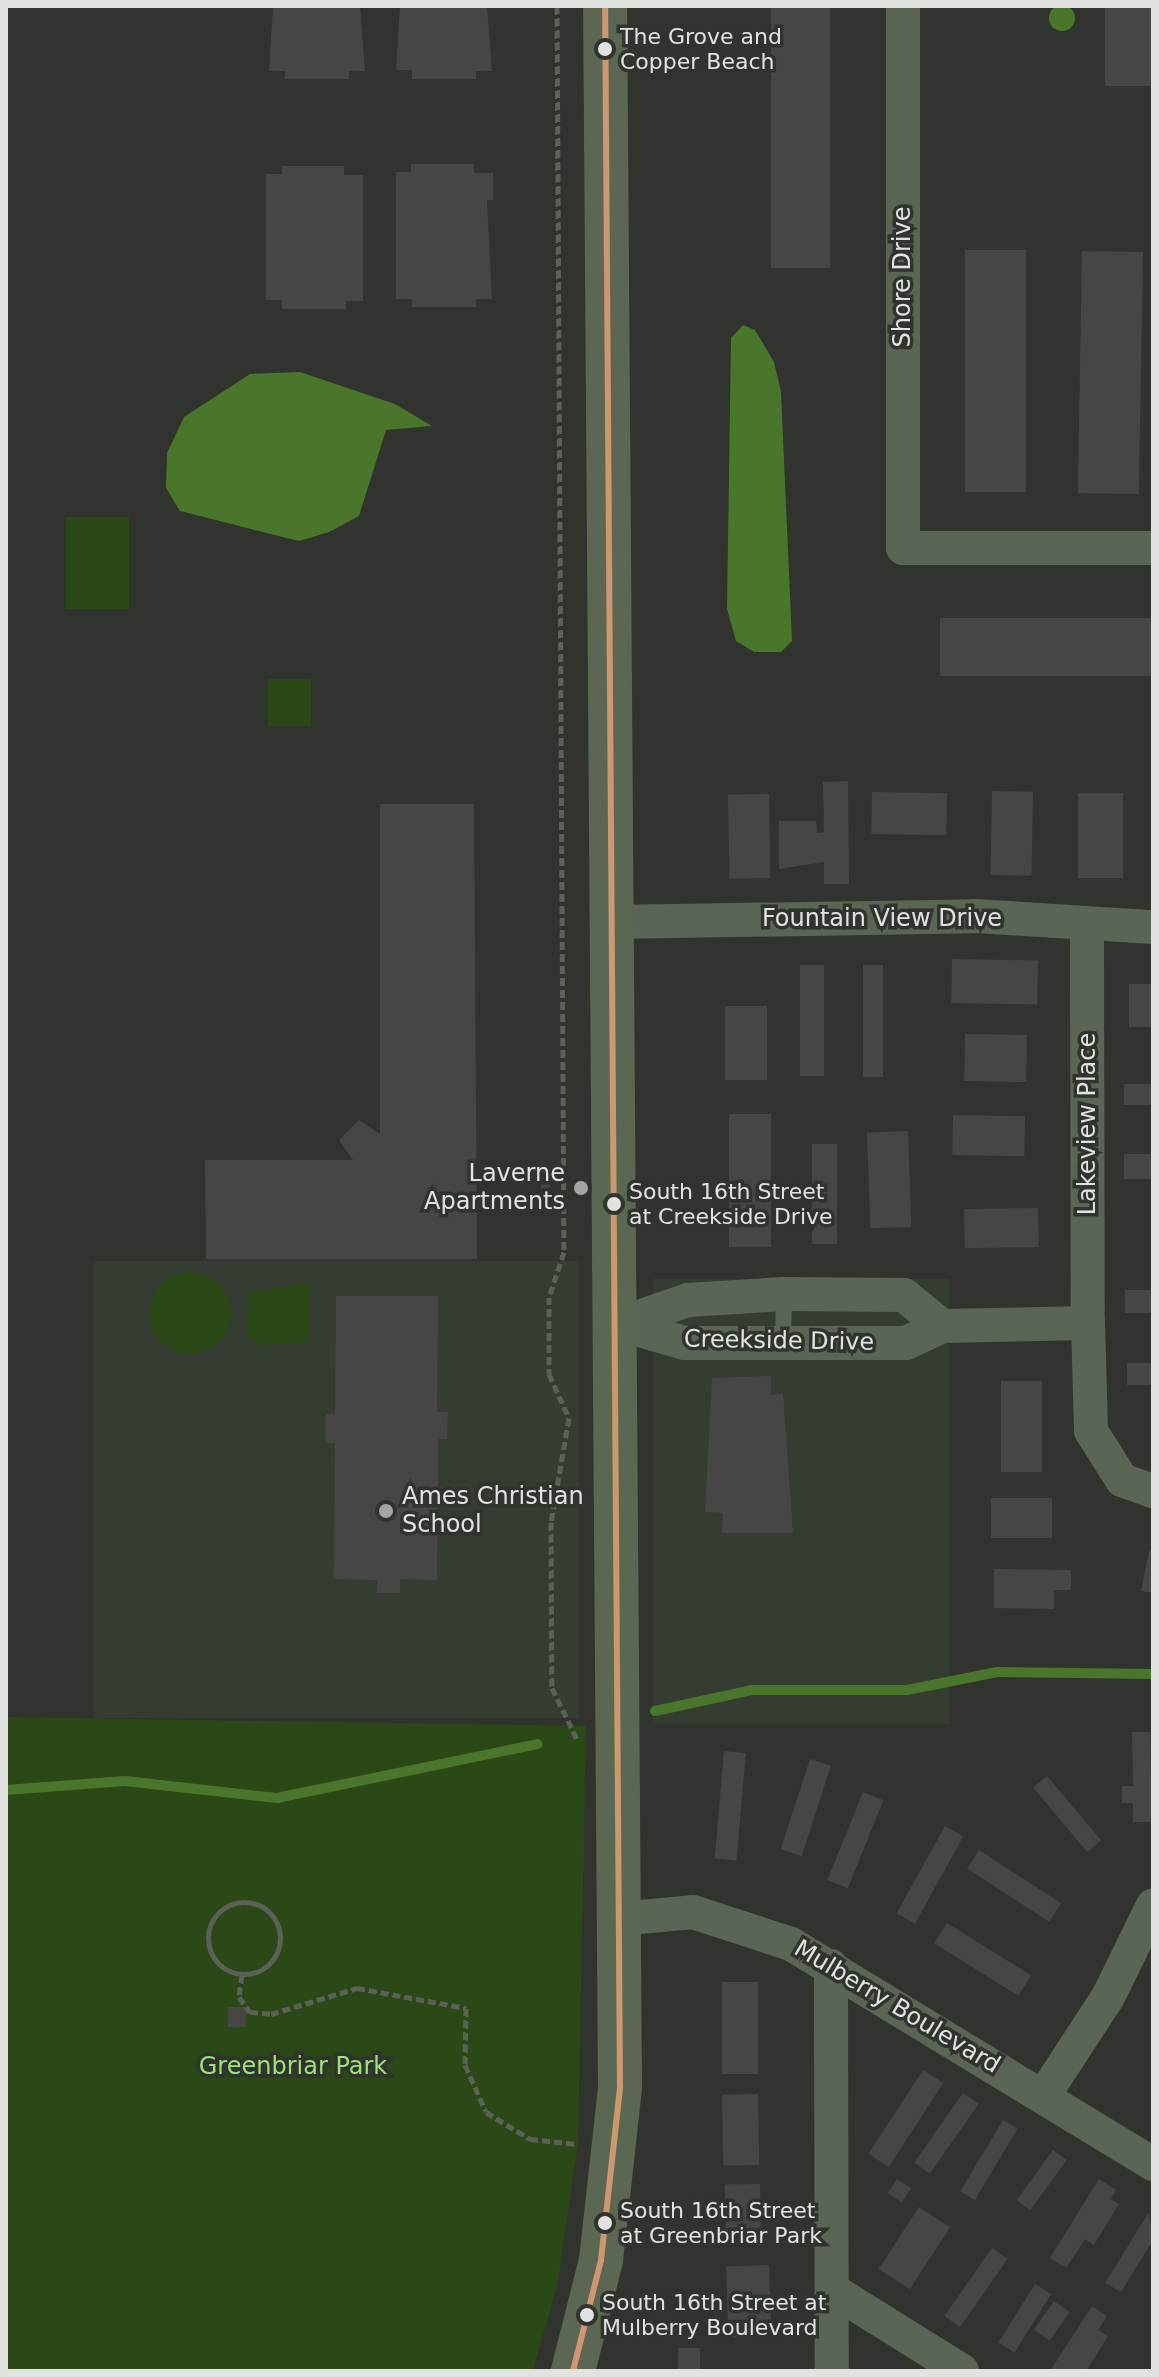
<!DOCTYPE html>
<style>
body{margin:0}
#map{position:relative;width:1159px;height:2377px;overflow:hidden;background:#31332f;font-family:"DejaVu Sans",sans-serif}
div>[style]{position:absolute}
.built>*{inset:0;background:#353c32;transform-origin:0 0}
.green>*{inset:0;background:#2b4817;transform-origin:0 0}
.round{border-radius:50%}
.water>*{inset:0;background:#49762a}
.stream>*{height:10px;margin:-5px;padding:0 5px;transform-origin:5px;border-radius:5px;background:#49762a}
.building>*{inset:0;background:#464744;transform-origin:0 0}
.path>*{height:5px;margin-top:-2.5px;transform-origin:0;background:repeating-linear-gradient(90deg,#5b6157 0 8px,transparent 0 12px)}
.path>.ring{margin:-2.5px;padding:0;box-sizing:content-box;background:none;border:5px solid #5b6157;border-radius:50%}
.service>*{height:16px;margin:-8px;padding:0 8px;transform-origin:8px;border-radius:8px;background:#5b6555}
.minor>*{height:34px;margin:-17px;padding:0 17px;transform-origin:17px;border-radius:17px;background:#5b6555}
.secondary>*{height:44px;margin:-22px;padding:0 22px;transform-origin:22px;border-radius:22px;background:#5b6753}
.bus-1>*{height:6px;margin:-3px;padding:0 3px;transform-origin:3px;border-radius:3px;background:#cd976f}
.dots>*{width:22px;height:22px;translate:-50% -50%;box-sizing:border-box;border:4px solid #30342e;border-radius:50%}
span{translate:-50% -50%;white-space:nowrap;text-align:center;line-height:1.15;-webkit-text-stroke:7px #30342e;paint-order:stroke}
.bus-label{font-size:22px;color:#e0e3df}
.left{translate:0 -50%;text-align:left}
.street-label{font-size:24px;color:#e0e3df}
.poi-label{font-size:24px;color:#e0e3df}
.right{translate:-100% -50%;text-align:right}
.park-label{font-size:24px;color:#9ee276}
.frame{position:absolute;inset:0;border:8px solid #e0e3df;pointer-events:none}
</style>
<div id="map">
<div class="built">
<i style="left:93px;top:1261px;width:486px;height:457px"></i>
<i style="left:949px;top:1279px;width:445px;height:296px;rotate:90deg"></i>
</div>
<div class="green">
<i style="left:66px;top:517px;width:63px;height:92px"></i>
<i style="left:268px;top:679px;width:43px;height:47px"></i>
<i class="round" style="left:149px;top:1272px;width:82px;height:82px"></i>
<i style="clip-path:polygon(309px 1283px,309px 1342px,260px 1345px,247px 1337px,249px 1292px)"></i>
<i style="clip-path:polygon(6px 1717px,586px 1726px,578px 2144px,557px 2286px,533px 2371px,6px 2371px)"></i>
</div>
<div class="water">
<i class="round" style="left:1049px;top:5px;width:26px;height:26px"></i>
<i style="clip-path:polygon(743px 325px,755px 330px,774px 362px,781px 392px,792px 641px,781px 652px,754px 652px,736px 641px,727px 609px,731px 338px)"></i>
<i style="clip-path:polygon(300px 372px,395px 404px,432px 426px,386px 430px,359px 516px,329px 532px,299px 541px,180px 511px,166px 488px,167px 453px,184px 417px,250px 374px)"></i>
</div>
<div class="stream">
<i style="left:655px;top:1711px;width:99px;rotate:-12.2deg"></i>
<i style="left:752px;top:1690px;width:155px"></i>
<i style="left:907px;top:1690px;width:92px;rotate:-11.3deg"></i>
<i style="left:997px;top:1672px;width:156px;rotate:0.7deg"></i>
<i style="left:6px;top:1790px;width:119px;rotate:-4.3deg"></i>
<i style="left:125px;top:1781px;width:153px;rotate:6.4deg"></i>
<i style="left:277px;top:1798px;width:266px;rotate:-11.7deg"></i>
</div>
<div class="building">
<i style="clip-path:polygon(273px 6px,360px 6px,365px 71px,349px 71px,349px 79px,285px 79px,285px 71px,269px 71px)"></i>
<i style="clip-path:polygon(400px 6px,487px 6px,492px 71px,476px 71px,476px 79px,412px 79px,412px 70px,396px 70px)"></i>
<i style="left:771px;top:6px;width:59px;height:262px"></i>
<i style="left:1105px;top:6px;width:48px;height:80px"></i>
<i style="clip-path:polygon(411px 164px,474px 164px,474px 173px,493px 173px,493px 200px,487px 200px,492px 299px,476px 299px,476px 307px,412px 307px,412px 299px,396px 299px,396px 172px,411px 172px)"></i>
<i style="clip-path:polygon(282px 166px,344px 166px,344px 175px,363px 175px,363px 301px,346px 301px,346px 309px,282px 309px,282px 300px,266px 300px,266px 174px,282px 174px)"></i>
<i style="left:965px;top:250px;width:61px;height:242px"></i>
<i style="left:1082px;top:251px;width:61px;height:242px;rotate:1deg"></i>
<i style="left:940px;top:618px;width:213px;height:58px"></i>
<i style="clip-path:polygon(848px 781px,849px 884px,824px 884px,824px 862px,779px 869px,779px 821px,816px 821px,817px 833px,824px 832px,823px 782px)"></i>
<i style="left:992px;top:791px;width:41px;height:84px;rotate:1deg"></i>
<i style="left:872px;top:792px;width:75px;height:42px;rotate:1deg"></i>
<i style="left:1123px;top:793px;width:85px;height:45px;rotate:90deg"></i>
<i style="left:769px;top:794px;width:84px;height:41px;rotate:89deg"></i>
<i style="clip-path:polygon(380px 804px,474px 804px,477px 1259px,206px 1259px,205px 1160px,353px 1160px,339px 1140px,359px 1120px,380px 1134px)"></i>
<i style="left:952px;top:959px;width:86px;height:44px;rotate:1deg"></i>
<i style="left:800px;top:965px;width:24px;height:111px"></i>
<i style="left:863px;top:965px;width:20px;height:112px"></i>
<i style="left:1129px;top:984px;width:24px;height:43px"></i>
<i style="left:725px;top:1006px;width:42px;height:74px"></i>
<i style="left:965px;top:1034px;width:62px;height:47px;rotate:1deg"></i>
<i style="left:1124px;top:1084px;width:29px;height:21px"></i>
<i style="left:729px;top:1114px;width:42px;height:133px"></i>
<i style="left:953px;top:1115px;width:72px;height:40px;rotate:1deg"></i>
<i style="left:908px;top:1131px;width:96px;height:41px;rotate:88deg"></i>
<i style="left:812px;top:1144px;width:25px;height:100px"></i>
<i style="left:1124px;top:1154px;width:29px;height:25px"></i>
<i style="clip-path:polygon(550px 1181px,550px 1202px,542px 1202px,541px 1182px)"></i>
<i style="left:1038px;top:1208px;width:39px;height:74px;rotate:89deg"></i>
<i style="left:1125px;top:1290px;width:28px;height:23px"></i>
<i style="clip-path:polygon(336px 1296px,438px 1296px,437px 1412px,448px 1412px,447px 1439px,438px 1439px,437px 1580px,400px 1579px,400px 1593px,377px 1593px,377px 1580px,334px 1579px,335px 1443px,326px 1443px,326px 1414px,335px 1414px)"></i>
<i style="left:1127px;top:1363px;width:26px;height:22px"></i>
<i style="clip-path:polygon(771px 1376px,771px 1395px,783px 1394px,793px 1533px,722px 1533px,723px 1513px,705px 1512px,712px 1378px)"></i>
<i style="left:1001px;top:1381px;width:41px;height:91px"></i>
<i style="left:1052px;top:1498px;width:40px;height:61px;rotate:90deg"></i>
<i style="clip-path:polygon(1149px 1551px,1153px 1552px,1153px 1593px,1141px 1591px)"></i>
<i style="clip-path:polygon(994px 1569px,1071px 1570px,1071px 1590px,1054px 1590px,1054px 1609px,994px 1608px)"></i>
<i style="clip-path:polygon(1132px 1732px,1150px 1732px,1152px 1822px,1133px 1822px,1133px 1803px,1122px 1803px,1122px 1786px,1133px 1786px)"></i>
<i style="left:724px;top:1751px;width:22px;height:108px;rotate:5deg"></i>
<i style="left:810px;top:1759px;width:22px;height:95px;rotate:18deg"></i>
<i style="left:1047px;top:1776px;width:84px;height:18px;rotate:50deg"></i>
<i style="left:863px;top:1792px;width:22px;height:95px;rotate:22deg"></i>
<i style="left:945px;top:1826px;width:21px;height:100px;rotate:29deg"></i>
<i style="left:979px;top:1850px;width:98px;height:22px;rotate:33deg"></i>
<i style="left:947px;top:1923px;width:99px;height:24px;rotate:32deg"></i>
<i style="left:722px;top:1982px;width:36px;height:92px"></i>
<i style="left:228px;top:2007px;width:18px;height:20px"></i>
<i style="left:923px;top:2070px;width:24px;height:100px;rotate:33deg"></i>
<i style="left:963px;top:2093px;width:19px;height:85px;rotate:35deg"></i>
<i style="left:758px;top:2094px;width:71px;height:36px;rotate:89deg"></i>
<i style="left:1003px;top:2120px;width:17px;height:83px;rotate:31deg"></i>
<i style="left:1053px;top:2150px;width:17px;height:62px;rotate:36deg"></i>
<i style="left:897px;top:2179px;width:17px;height:17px;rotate:33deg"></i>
<i style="clip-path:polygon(1099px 2179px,1116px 2190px,1111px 2199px,1119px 2204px,1094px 2245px,1085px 2239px,1066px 2268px,1050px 2258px)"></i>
<i style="left:760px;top:2184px;width:60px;height:35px;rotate:89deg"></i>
<i style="left:919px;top:2207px;width:37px;height:74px;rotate:33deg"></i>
<i style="clip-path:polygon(1149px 2212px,1153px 2240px,1121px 2292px,1105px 2283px)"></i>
<i style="left:992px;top:2248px;width:19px;height:83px;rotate:35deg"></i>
<i style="left:769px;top:2265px;width:71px;height:43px;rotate:88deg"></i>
<i style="left:1035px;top:2284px;width:19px;height:69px;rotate:32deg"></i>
<i style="left:1054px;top:2301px;width:19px;height:35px;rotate:35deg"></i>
<i style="clip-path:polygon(1092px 2306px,1107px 2316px,1098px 2330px,1108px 2336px,1086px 2371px,1050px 2371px)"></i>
<i style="left:700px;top:2348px;width:23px;height:22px;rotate:90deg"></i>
</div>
<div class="path">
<i style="left:557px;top:6px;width:1246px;rotate:89.68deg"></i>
<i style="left:564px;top:1252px;width:47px;rotate:108.4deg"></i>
<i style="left:549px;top:1297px;width:77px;rotate:90deg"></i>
<i style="left:549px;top:1374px;width:48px;rotate:65.6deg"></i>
<i style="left:569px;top:1418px;width:106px;rotate:99.8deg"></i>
<i style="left:551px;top:1522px;width:166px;rotate:89.7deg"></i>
<i style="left:552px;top:1688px;width:57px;rotate:63.9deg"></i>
<i class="ring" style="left:208px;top:1902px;width:67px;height:67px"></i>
<i style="left:242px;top:1975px;width:22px;rotate:98deg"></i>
<i style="left:239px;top:1997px;width:19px;rotate:54deg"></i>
<i style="left:250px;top:2012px;width:21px;rotate:5deg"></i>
<i style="left:271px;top:2014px;width:90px;rotate:-16.8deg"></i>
<i style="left:357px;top:1988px;width:111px;rotate:10.4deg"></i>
<i style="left:466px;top:2008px;width:57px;rotate:91deg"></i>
<i style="left:465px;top:2065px;width:51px;rotate:65.9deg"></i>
<i style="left:486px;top:2112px;width:52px;rotate:31.5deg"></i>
<i style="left:530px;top:2139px;width:47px;rotate:6.1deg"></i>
</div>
<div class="service">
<i style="left:783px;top:1343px;width:49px;rotate:-88.8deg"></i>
</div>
<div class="minor">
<i style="left:903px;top:6px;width:542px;rotate:90deg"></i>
<i style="left:903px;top:548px;width:250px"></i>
<i style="left:611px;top:922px;width:365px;rotate:-0.9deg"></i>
<i style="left:976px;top:916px;width:177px;rotate:3.6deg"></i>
<i style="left:1087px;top:925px;width:398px;rotate:89.9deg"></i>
<i style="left:618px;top:1324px;width:70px;rotate:15.8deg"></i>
<i style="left:685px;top:1343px;width:221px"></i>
<i style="left:906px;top:1343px;width:40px;rotate:-25deg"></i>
<i style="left:942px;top:1326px;width:146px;rotate:-1.2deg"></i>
<i style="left:1088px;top:1323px;width:108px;rotate:88.4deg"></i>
<i style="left:1091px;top:1431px;width:58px;rotate:57.7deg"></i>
<i style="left:1122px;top:1480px;width:33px;rotate:20deg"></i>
<i style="left:618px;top:1324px;width:74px;rotate:-18.9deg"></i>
<i style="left:688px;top:1300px;width:96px;rotate:-3.6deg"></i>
<i style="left:784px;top:1294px;width:120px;rotate:0.5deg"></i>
<i style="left:904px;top:1295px;width:49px;rotate:39.2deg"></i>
<i style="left:618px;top:1919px;width:75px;rotate:-5.3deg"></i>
<i style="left:693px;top:1912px;width:103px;rotate:18.1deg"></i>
<i style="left:791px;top:1944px;width:424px;rotate:31.3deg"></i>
<i style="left:831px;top:1966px;width:405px;rotate:89.9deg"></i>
<i style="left:1044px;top:2095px;width:117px;rotate:-56.9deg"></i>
<i style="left:1108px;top:1997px;width:102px;rotate:-63.9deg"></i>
<i style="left:834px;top:2291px;width:151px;rotate:32deg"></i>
</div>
<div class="secondary">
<i style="left:573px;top:2371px;width:114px;rotate:-75.8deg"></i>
<i style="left:601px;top:2260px;width:174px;rotate:-83.7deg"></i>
<i style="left:620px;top:2087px;width:2081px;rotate:-90.41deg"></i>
</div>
<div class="bus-1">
<i style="left:573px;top:2371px;width:114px;rotate:-75.8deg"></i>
<i style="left:601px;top:2260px;width:174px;rotate:-83.7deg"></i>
<i style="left:620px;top:2087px;width:2081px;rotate:-90.41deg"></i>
</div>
<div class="dots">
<i style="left:605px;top:49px;background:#e0e3df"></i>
<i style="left:581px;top:1188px;background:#a3a5a1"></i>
<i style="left:614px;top:1204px;background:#e0e3df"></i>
<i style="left:386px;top:1511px;background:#a3a5a1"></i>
<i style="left:605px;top:2223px;background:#e0e3df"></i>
<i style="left:587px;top:2315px;background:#e0e3df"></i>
</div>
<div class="bus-label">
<span class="left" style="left:620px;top:49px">The Grove and<br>Copper Beach</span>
<span class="left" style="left:629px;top:1204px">South 16th Street<br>at Creekside Drive</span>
<span class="left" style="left:620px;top:2223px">South 16th Street<br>at Greenbriar Park</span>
<span class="left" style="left:602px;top:2315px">South 16th Street at<br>Mulberry Boulevard</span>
</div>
<div class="street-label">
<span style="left:903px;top:277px;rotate:-90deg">Shore Drive</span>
<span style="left:882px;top:919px">Fountain View Drive</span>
<span style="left:1088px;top:1124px;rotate:-90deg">Lakeview Place</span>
<span style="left:779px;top:1341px;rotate:1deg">Creekside Drive</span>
<span style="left:897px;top:2007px;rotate:31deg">Mulberry Boulevard</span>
</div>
<div class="poi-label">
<span class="right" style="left:565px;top:1188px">Laverne<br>Apartments</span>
<span class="left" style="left:402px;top:1511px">Ames Christian<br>School</span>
</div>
<div class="park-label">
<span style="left:293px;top:2067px">Greenbriar Park</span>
</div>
<div class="frame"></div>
</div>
